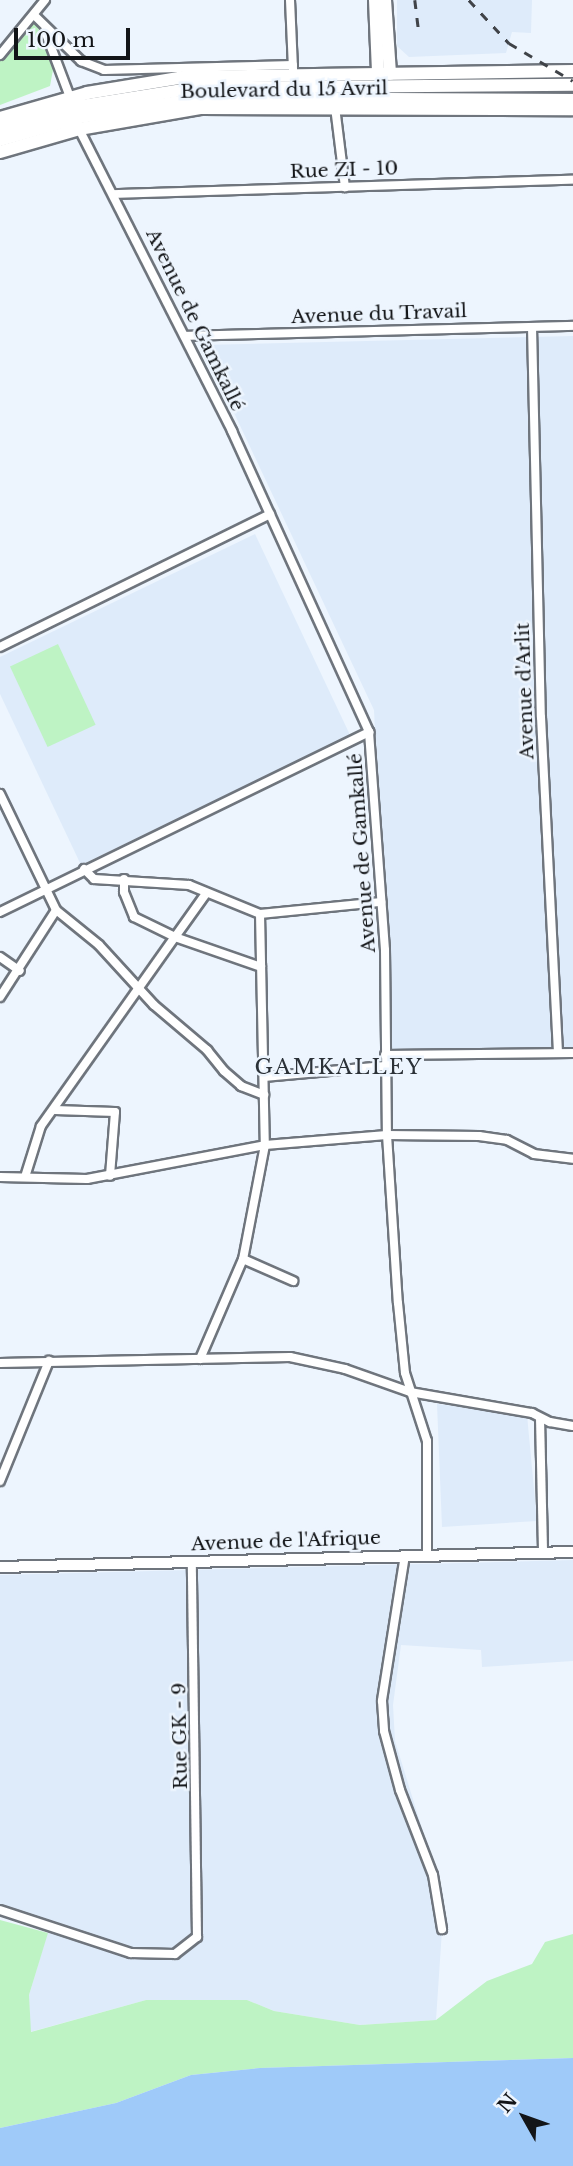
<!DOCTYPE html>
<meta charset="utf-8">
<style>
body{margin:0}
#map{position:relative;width:573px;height:2166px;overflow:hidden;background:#edf5fe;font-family:"Libre Baskerville",serif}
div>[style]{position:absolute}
.built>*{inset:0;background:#deebfa}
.green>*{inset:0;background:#bef3c4;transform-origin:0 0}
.water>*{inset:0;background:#9fcaf9}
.roads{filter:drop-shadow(2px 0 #6f757d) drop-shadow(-2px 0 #6f757d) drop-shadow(0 2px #6f757d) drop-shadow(0 -2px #6f757d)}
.minor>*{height:8px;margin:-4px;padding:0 4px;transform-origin:4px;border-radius:4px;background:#fff}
.secondary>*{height:10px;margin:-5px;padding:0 5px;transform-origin:5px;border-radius:5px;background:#fff}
.primary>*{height:12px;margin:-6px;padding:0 6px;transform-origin:6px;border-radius:6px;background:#fff}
.trunk>*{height:12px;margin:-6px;padding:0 6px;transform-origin:6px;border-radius:6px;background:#fff}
.rail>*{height:2.5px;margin-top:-1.25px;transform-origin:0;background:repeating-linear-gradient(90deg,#404348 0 9px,transparent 0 18px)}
span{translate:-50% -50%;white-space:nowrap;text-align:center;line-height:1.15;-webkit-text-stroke:5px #edf5fe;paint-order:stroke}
.street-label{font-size:19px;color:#131518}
.neighbourhood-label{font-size:21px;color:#2b3137;letter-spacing:2px}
.north{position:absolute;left:489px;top:2082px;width:70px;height:70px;-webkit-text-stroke:5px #edf5fe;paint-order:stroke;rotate:310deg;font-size:19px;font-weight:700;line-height:28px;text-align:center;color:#131518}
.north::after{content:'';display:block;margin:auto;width:24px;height:32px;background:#131518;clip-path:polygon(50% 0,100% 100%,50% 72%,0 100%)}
.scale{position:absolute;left:14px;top:28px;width:116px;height:32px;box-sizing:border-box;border:4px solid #131518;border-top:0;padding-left:9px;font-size:21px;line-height:24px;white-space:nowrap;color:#131518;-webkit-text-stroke:5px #edf5fe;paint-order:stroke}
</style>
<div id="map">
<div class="built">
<i style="clip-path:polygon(397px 0,532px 0,531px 33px,512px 32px,506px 53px,409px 57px,397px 46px)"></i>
<i style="clip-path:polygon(573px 336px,573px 1051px,390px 1058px,374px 710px,202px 345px)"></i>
<i style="clip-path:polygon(255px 534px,350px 735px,81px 865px,0 694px,0 657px)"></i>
<i style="clip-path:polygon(437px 1404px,527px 1415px,537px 1521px,442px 1527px)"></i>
<i style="clip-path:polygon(573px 1560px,573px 1661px,482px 1667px,481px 1650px,401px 1645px,393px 1705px,395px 1741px,444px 1900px,436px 2020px,360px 2025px,274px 2011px,247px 2000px,146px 2000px,30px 2032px,29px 1995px,49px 1928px,0 1909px,0 1575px)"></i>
</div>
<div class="green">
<i style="clip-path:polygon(31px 23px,36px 23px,54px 64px,50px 86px,0 105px,0 60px)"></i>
<i style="left:58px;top:644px;width:89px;height:53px;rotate:65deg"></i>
<i style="clip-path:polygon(0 1920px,48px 1933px,29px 1995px,31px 2032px,146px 2000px,247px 2000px,274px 2011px,360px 2025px,436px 2020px,487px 1981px,532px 1964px,545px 1942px,573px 1934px,573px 2058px,260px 2068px,191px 2075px,116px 2103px,0 2128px)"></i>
</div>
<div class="water">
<i style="clip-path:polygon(573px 2058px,573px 2166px,0 2166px,0 2128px,116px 2103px,191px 2075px,260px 2068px)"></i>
</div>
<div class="roads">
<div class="minor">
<i style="left:290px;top:0;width:70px;rotate:87.5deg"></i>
<i style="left:34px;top:15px;width:66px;rotate:44.4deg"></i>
<i style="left:81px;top:61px;width:25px;rotate:21deg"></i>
<i style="left:104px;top:70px;width:189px;rotate:-1.5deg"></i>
<i style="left:45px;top:31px;width:71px;rotate:69.3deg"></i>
<i style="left:0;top:55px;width:71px;rotate:-50.7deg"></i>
<i style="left:335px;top:107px;width:81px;rotate:82.9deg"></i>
<i style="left:79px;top:129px;width:339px;rotate:63.1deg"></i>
<i style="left:232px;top:431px;width:331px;rotate:65.5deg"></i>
<i style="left:369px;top:732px;width:219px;rotate:85.8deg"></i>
<i style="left:385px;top:950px;width:185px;rotate:89.4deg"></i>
<i style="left:387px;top:1135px;width:168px;rotate:86.3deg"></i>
<i style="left:398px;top:1303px;width:70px;rotate:84.3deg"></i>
<i style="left:405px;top:1373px;width:71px;rotate:72.1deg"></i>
<i style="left:427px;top:1441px;width:113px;rotate:90deg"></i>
<i style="left:115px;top:194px;width:458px;rotate:-1.8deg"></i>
<i style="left:532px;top:327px;width:390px;rotate:88.7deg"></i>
<i style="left:541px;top:717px;width:336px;rotate:87.1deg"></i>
<i style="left:185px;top:336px;width:388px;rotate:-1.5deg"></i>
<i style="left:0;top:647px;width:301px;rotate:-26.2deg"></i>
<i style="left:0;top:794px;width:129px;rotate:64.2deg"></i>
<i style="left:56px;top:910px;width:55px;rotate:39.1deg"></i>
<i style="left:99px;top:945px;width:81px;rotate:47.5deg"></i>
<i style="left:154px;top:1005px;width:70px;rotate:40.3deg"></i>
<i style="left:207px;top:1050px;width:27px;rotate:51deg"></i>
<i style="left:224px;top:1071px;width:23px;rotate:41deg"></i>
<i style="left:241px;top:1086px;width:25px;rotate:21deg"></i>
<i style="left:84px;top:869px;width:14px;rotate:45deg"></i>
<i style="left:94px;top:879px;width:95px;rotate:3.6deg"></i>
<i style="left:189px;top:885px;width:77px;rotate:22.2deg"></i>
<i style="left:260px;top:914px;width:231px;rotate:88.8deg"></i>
<i style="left:265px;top:1145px;width:116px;rotate:100.9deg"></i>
<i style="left:243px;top:1259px;width:109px;rotate:113.3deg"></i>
<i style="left:124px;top:879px;width:13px;rotate:90deg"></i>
<i style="left:124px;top:892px;width:27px;rotate:68deg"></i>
<i style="left:134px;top:917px;width:46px;rotate:26deg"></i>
<i style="left:175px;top:937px;width:52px;rotate:-54.5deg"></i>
<i style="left:0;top:912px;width:411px;rotate:-26deg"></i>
<i style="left:260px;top:914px;width:122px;rotate:-5.7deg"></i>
<i style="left:0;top:957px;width:24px;rotate:35deg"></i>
<i style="left:0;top:997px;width:103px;rotate:-57.2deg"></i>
<i style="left:385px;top:1055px;width:188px;rotate:-0.6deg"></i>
<i style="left:264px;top:1077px;width:121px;rotate:-5.2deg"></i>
<i style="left:55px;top:1110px;width:60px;rotate:1.9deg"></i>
<i style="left:115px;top:1112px;width:64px;rotate:94.5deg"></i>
<i style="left:0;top:1177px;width:87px;rotate:1.3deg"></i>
<i style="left:87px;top:1179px;width:181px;rotate:-10.8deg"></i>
<i style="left:265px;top:1145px;width:122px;rotate:-4.7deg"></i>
<i style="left:387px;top:1135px;width:92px;rotate:0.6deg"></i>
<i style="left:479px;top:1136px;width:28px;rotate:8deg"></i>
<i style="left:507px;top:1140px;width:30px;rotate:27deg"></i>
<i style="left:534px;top:1154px;width:39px;rotate:7deg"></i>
<i style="left:25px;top:1177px;width:53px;rotate:-72.6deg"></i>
<i style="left:41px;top:1126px;width:232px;rotate:-54.7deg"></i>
<i style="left:175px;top:937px;width:91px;rotate:19.2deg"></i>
<i style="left:243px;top:1259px;width:55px;rotate:23.7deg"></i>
<i style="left:0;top:1363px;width:290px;rotate:-1.2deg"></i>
<i style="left:290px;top:1357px;width:56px;rotate:12.3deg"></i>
<i style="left:345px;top:1369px;width:69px;rotate:19.5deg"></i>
<i style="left:410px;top:1392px;width:124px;rotate:9.8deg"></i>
<i style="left:532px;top:1413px;width:20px;rotate:27deg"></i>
<i style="left:550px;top:1422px;width:23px;rotate:10deg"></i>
<i style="left:540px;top:1418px;width:136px;rotate:88.7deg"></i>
<i style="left:0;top:1481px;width:130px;rotate:-67.8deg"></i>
<i style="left:405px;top:1555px;width:148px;rotate:99deg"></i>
<i style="left:382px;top:1701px;width:30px;rotate:86deg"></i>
<i style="left:384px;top:1731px;width:61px;rotate:74.8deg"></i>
<i style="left:400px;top:1790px;width:91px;rotate:68.8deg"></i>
<i style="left:433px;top:1875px;width:55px;rotate:80.5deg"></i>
<i style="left:0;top:1910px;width:138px;rotate:18.2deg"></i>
<i style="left:131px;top:1953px;width:44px;rotate:1.3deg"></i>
<i style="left:175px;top:1954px;width:28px;rotate:-38deg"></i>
<i style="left:197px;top:1937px;width:376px;rotate:-90.8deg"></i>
</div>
<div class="secondary">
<i style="left:0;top:1567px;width:573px;rotate:-1.5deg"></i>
</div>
<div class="primary">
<i style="left:375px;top:0;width:73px;rotate:87.6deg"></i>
<i style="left:385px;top:0;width:74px;rotate:86.1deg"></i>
<i style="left:0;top:118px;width:91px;rotate:-16deg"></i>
<i style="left:87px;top:93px;width:99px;rotate:-9.3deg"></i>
<i style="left:185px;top:77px;width:388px;rotate:-0.9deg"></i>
<i style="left:0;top:152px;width:82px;rotate:-16.2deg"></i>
<i style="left:79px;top:129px;width:123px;rotate:-9.8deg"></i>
<i style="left:200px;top:108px;width:373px;rotate:0.2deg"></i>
</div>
<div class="trunk">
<i style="left:0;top:129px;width:85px;rotate:-15.7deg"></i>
<i style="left:82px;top:106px;width:113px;rotate:-9.1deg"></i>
<i style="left:194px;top:88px;width:379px;rotate:-0.5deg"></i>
<i style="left:0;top:140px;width:83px;rotate:-16deg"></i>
<i style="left:80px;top:117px;width:127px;rotate:-8.6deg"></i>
<i style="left:206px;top:98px;width:367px;rotate:0.3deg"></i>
</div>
</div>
<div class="rail">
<i style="left:415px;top:0;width:35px;rotate:83deg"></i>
<i style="left:469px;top:0;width:59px;rotate:47.1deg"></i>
<i style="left:509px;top:43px;width:74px;rotate:30.7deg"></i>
</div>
<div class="street-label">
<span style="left:284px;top:90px;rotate:-1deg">Boulevard du 15 Avril</span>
<span style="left:344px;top:170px;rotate:-2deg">Rue ZI - 10</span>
<span style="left:379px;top:314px;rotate:-2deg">Avenue du Travail</span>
<span style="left:195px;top:320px;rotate:64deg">Avenue de Gamkallé</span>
<span style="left:525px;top:691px;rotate:-92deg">Avenue d'Arlit</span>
<span style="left:362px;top:853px;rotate:-94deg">Avenue de Gamkallé</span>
<span style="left:286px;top:1541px;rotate:-2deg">Avenue de l'Afrique</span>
<span style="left:180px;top:1736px;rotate:-91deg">Rue GK - 9</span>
</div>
<div class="neighbourhood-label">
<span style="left:339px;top:1067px">GAMKALLEY</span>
</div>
<div class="north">N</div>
<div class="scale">100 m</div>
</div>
